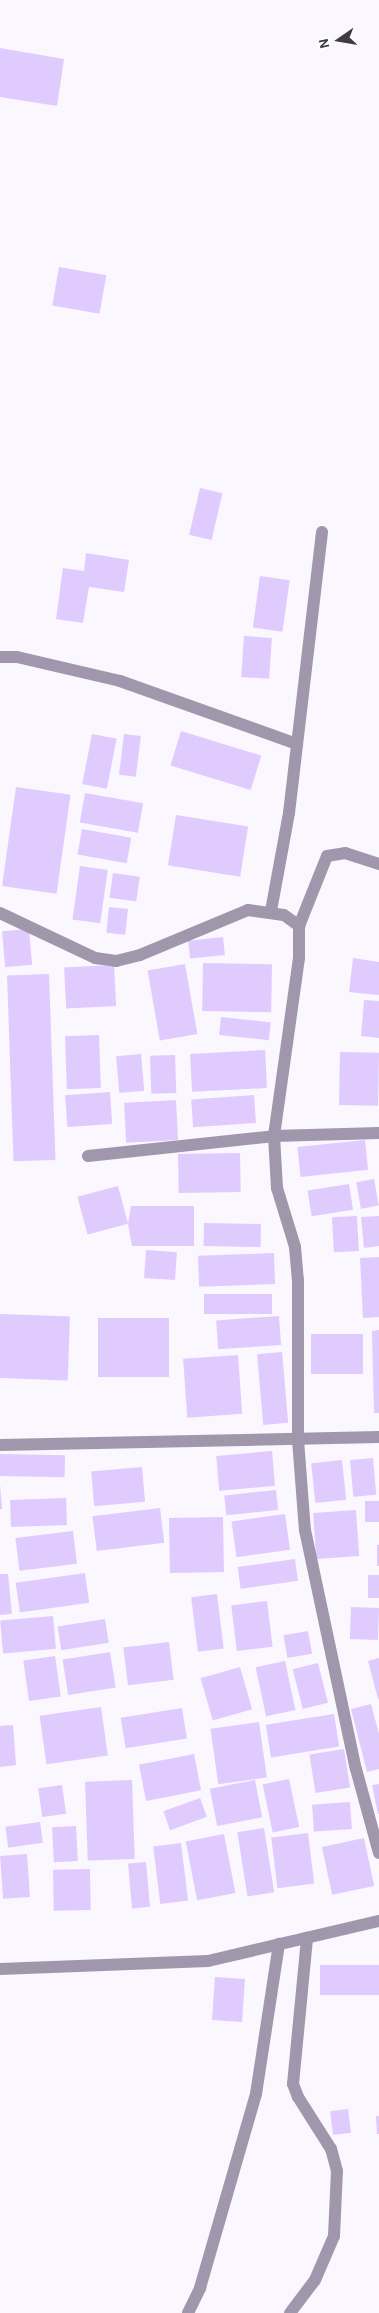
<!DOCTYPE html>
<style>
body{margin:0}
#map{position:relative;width:379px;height:2313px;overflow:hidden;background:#faf7ff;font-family:"Alegreya Sans",sans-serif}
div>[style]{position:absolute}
.building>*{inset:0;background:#e0cbff;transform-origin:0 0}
.minor>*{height:12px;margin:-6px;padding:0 6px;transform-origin:6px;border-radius:6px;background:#a097ad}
span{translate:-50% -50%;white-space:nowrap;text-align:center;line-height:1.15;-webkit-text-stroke:4px #fff;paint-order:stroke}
.north{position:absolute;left:314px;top:15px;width:50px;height:50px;-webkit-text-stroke:4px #fff;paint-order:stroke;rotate:257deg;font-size:14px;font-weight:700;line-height:20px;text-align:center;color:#3e3b42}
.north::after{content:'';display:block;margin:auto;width:18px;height:22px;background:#3e3b42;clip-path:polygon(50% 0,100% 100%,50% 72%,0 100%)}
</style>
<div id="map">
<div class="building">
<i style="clip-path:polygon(0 48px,64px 59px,57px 106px,0 97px)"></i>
<i style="left:59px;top:267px;width:48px;height:39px;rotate:10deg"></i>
<i style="left:200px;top:488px;width:23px;height:48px;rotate:13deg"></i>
<i style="clip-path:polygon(86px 553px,129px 560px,124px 592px,89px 587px,83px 623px,56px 619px,63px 568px,84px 571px)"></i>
<i style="left:260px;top:576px;width:30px;height:52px;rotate:8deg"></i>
<i style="left:244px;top:636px;width:28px;height:41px;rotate:4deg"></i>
<i style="left:181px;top:731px;width:84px;height:36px;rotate:17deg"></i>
<i style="left:92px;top:734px;width:25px;height:51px;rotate:11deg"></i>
<i style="left:124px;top:734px;width:17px;height:41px;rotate:7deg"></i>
<i style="left:16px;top:787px;width:55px;height:100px;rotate:8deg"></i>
<i style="left:85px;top:793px;width:59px;height:30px;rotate:10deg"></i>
<i style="left:176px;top:815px;width:73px;height:51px;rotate:9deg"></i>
<i style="left:82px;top:829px;width:50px;height:26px;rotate:10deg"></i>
<i style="left:80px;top:866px;width:28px;height:54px;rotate:8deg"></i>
<i style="left:113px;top:873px;width:27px;height:25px;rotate:8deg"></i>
<i style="left:109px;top:907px;width:19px;height:26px;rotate:6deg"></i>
<i style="left:29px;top:929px;width:36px;height:27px;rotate:85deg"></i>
<i style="left:223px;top:937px;width:18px;height:35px;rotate:84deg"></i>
<i style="clip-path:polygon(353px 958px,379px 962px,379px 995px,349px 992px)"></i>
<i style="left:203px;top:963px;width:69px;height:48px;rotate:1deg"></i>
<i style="left:185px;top:964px;width:71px;height:38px;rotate:80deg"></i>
<i style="left:114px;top:965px;width:41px;height:50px;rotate:87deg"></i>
<i style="left:49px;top:974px;width:186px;height:42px;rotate:88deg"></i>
<i style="clip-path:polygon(364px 1000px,379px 1001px,379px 1038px,361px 1036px)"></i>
<i style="left:221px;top:1017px;width:50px;height:18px;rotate:6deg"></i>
<i style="left:99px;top:1035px;width:53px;height:34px;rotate:88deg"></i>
<i style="left:265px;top:1050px;width:38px;height:75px;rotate:87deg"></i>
<i style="left:340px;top:1052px;width:39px;height:53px;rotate:1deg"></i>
<i style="left:141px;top:1054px;width:37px;height:25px;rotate:85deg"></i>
<i style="left:175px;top:1055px;width:38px;height:25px;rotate:88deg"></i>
<i style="left:110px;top:1092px;width:32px;height:45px;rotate:86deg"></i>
<i style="left:254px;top:1095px;width:28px;height:63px;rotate:86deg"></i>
<i style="left:176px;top:1100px;width:40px;height:52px;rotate:87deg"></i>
<i style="left:365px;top:1140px;width:30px;height:68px;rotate:84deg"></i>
<i style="left:240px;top:1153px;width:39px;height:62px;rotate:89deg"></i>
<i style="left:374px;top:1179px;width:27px;height:18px;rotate:80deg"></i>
<i style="left:349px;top:1184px;width:26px;height:42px;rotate:81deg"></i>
<i style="left:118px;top:1186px;width:39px;height:42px;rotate:75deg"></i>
<i style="clip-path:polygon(131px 1206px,194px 1206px,194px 1246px,132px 1246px,128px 1224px)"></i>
<i style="left:357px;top:1216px;width:35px;height:25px;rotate:87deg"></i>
<i style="clip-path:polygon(379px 1216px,379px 1246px,364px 1248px,361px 1217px)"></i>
<i style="left:204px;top:1223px;width:57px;height:23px;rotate:1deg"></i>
<i style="left:146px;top:1250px;width:31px;height:28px;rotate:4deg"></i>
<i style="left:274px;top:1253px;width:31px;height:76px;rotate:88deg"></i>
<i style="clip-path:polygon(379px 1257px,379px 1317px,363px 1318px,360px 1258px)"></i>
<i style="left:272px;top:1294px;width:20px;height:68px;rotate:90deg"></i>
<i style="left:0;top:1314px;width:70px;height:64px;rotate:2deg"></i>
<i style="left:279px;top:1316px;width:29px;height:63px;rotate:86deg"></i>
<i style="left:98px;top:1318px;width:71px;height:59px"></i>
<i style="clip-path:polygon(379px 1330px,379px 1413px,374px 1413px,372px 1331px)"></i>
<i style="left:363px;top:1334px;width:40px;height:52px;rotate:90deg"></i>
<i style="left:282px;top:1352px;width:71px;height:25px;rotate:85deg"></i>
<i style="left:238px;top:1355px;width:59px;height:55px;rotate:86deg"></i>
<i style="left:272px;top:1451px;width:35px;height:56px;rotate:85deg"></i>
<i style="left:0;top:1454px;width:65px;height:22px;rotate:1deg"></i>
<i style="left:373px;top:1458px;width:37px;height:23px;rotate:85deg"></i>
<i style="left:342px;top:1460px;width:40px;height:31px;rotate:84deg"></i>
<i style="left:142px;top:1467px;width:35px;height:51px;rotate:85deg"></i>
<i style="clip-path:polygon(0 1484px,2px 1509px,0 1509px)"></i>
<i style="left:276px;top:1490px;width:20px;height:52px;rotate:84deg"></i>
<i style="left:66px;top:1498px;width:27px;height:56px;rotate:88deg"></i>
<i style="left:379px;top:1501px;width:21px;height:14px;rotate:90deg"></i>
<i style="left:160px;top:1508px;width:35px;height:68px;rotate:83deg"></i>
<i style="left:356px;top:1510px;width:46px;height:43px;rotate:86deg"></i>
<i style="left:285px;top:1514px;width:36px;height:54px;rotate:82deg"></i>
<i style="left:223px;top:1517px;width:55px;height:54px;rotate:89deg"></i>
<i style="left:73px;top:1531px;width:33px;height:58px;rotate:83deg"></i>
<i style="left:377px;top:1545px;width:2px;height:21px"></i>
<i style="left:295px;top:1559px;width:22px;height:58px;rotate:82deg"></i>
<i style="left:85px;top:1573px;width:30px;height:70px;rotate:82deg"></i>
<i style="clip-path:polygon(0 1574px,8px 1574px,12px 1614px,0 1615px)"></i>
<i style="left:368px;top:1575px;width:11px;height:23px"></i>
<i style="left:217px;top:1594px;width:55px;height:26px;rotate:83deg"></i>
<i style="left:267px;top:1601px;width:46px;height:36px;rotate:83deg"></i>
<i style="left:351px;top:1607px;width:28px;height:32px;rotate:2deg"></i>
<i style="left:53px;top:1616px;width:33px;height:53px;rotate:85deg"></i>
<i style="left:105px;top:1619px;width:24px;height:48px;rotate:81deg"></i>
<i style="left:308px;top:1631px;width:23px;height:25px;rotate:80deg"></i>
<i style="left:169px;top:1642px;width:38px;height:46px;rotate:83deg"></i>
<i style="left:110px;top:1652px;width:36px;height:48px;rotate:81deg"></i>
<i style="left:55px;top:1656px;width:41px;height:32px;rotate:82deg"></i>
<i style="clip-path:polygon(379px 1658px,379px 1699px,378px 1699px,368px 1661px)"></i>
<i style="left:285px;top:1661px;width:50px;height:30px;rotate:78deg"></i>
<i style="left:318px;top:1663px;width:41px;height:26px;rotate:76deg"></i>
<i style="left:240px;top:1667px;width:44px;height:41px;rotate:74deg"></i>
<i style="clip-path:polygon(371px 1704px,379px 1734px,379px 1769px,367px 1772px,351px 1709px)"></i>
<i style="left:101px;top:1707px;width:49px;height:62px;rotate:82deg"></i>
<i style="left:182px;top:1708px;width:31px;height:62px;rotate:81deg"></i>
<i style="left:334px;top:1714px;width:33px;height:69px;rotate:81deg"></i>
<i style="left:259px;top:1722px;width:56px;height:49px;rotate:82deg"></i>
<i style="clip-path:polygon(13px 1725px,16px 1765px,0 1767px,0 1726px)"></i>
<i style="left:344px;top:1749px;width:39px;height:35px;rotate:81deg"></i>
<i style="left:194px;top:1754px;width:37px;height:56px;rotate:79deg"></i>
<i style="left:289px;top:1779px;width:49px;height:27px;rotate:78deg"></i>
<i style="left:132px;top:1780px;width:79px;height:47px;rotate:88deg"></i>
<i style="left:255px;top:1780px;width:38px;height:46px;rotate:79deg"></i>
<i style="clip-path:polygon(379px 1784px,379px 1814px,378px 1814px,372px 1785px)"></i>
<i style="left:62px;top:1785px;width:29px;height:24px;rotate:82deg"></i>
<i style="left:200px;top:1798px;width:20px;height:39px;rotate:70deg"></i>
<i style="left:350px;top:1802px;width:27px;height:38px;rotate:86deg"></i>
<i style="left:40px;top:1822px;width:21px;height:35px;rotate:82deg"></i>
<i style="left:76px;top:1826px;width:35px;height:24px;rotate:87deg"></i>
<i style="left:264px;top:1828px;width:65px;height:27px;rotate:81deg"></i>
<i style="left:308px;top:1833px;width:51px;height:37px;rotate:83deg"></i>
<i style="left:224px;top:1834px;width:60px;height:39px;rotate:79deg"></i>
<i style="left:364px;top:1838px;width:49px;height:43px;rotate:78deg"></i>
<i style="left:181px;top:1843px;width:58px;height:28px;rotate:83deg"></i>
<i style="left:27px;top:1854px;width:43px;height:27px;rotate:86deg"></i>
<i style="left:146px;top:1862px;width:45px;height:18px;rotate:85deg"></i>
<i style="left:90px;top:1869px;width:41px;height:37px;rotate:89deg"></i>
<i style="left:379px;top:1965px;width:30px;height:59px;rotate:90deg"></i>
<i style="left:215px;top:1977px;width:30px;height:43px;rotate:4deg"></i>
<i style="left:348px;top:2109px;width:24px;height:18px;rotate:83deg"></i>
<i style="clip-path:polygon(376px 2116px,379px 2116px,379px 2134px,377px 2134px)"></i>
</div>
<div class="minor">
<i style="left:0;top:657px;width:17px"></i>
<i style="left:17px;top:657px;width:106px;rotate:13.1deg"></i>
<i style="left:120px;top:681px;width:188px;rotate:19.6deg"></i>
<i style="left:271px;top:911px;width:100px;rotate:-79.6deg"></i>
<i style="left:289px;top:813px;width:283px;rotate:-83.3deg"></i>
<i style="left:0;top:913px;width:105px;rotate:25.3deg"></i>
<i style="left:95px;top:958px;width:21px;rotate:8deg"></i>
<i style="left:116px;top:961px;width:25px;rotate:-14deg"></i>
<i style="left:140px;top:955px;width:117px;rotate:-22.6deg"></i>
<i style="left:248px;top:910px;width:36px;rotate:8deg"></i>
<i style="left:284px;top:915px;width:19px;rotate:36deg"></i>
<i style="left:299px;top:926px;width:32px;rotate:90deg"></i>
<i style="left:299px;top:958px;width:180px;rotate:98deg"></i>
<i style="left:274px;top:1136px;width:105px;rotate:-1.6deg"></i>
<i style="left:299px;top:926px;width:75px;rotate:-68.2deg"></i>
<i style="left:327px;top:856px;width:18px;rotate:-9deg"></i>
<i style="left:345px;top:853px;width:36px;rotate:18deg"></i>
<i style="left:88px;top:1156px;width:187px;rotate:-6.1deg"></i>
<i style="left:274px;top:1136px;width:52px;rotate:86.7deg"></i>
<i style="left:277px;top:1188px;width:62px;rotate:73deg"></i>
<i style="left:295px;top:1247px;width:33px;rotate:85deg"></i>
<i style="left:298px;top:1280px;width:160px;rotate:90deg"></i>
<i style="left:298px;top:1440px;width:90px;rotate:85.6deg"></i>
<i style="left:305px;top:1530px;width:244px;rotate:78deg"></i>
<i style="left:356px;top:1769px;width:87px;rotate:74.7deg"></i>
<i style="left:0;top:1445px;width:379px;rotate:-1.2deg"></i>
<i style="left:0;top:1969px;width:208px;rotate:-2.2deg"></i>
<i style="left:208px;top:1961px;width:176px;rotate:-13.2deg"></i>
<i style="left:188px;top:2313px;width:28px;rotate:-64deg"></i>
<i style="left:200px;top:2288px;width:202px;rotate:-73.9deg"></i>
<i style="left:256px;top:2094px;width:152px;rotate:-81.3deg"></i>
<i style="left:290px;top:2313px;width:41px;rotate:-52.9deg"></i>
<i style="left:315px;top:2280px;width:48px;rotate:-66.6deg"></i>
<i style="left:334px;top:2236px;width:65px;rotate:-87.4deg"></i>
<i style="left:337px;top:2171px;width:23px;rotate:-105deg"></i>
<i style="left:331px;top:2149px;width:62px;rotate:-122.4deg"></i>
<i style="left:298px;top:2097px;width:14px;rotate:-111deg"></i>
<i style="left:293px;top:2084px;width:147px;rotate:-84.5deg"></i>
</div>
<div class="north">N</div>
</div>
